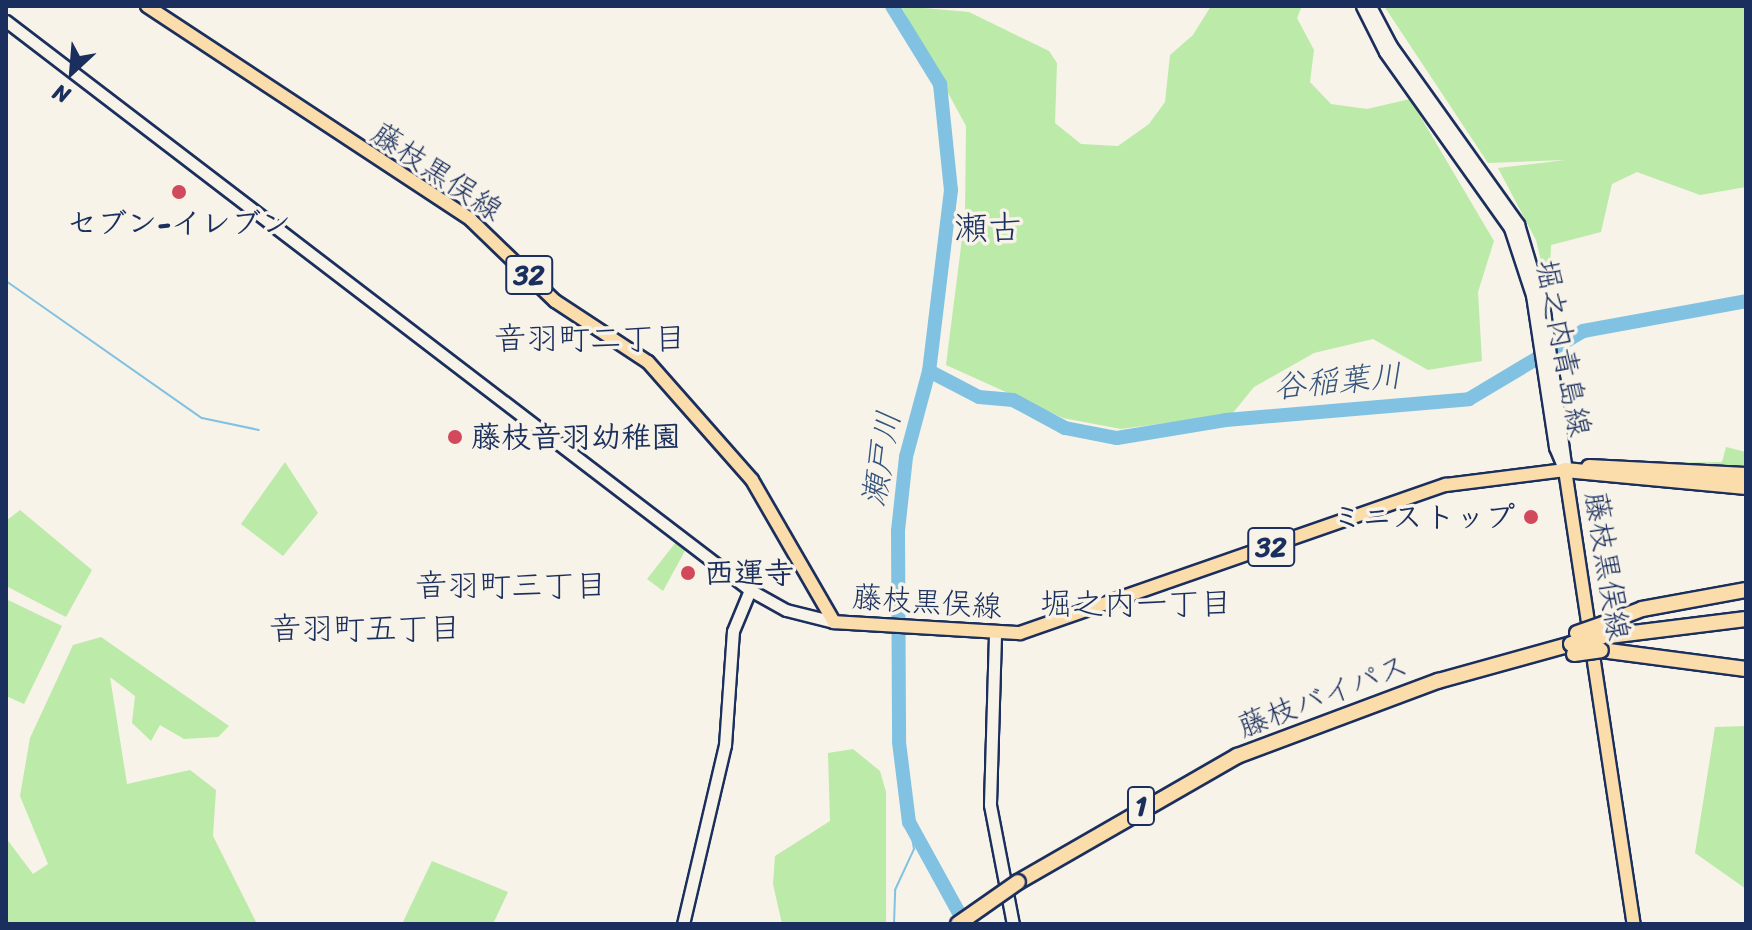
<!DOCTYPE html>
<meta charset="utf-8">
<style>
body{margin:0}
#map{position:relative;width:1752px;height:930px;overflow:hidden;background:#f7f3e8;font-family:Sriracha,"Klee One",sans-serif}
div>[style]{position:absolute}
.green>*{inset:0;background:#bbeaa9}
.stream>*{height:2px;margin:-1px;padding:0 1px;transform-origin:1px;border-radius:1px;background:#81c2e2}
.river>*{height:14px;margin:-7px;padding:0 7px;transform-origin:7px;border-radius:7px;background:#81c2e2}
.roads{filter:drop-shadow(2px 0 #1b2f5e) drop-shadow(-2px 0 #1b2f5e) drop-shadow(0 2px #1b2f5e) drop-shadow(0 -2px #1b2f5e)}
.secondary>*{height:11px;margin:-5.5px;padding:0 5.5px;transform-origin:5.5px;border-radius:5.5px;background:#f7f3e8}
.primary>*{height:12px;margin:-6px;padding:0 6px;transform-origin:6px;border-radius:6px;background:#faddab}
.highway>*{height:14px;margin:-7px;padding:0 7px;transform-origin:7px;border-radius:7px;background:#faddab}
.bridges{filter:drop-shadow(2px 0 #1b2f5e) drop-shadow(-2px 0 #1b2f5e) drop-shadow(0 2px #1b2f5e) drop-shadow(0 -2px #1b2f5e)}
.highway-bridge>*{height:14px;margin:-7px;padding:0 7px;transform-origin:7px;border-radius:7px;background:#faddab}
.dots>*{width:22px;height:22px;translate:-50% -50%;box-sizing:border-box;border:4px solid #f7f3e8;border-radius:50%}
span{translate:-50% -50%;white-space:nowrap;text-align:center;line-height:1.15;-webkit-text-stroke:7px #f7f3e8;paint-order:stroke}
.shield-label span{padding:2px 6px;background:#f7f3e8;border:2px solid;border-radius:6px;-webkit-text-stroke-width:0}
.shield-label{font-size:28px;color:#1b2f5e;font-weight:700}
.street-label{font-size:30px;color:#1b2f5e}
.poi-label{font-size:30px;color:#1b2f5e;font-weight:700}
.left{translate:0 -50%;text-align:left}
.right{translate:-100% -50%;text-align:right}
.neighbourhood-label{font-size:32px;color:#1b2f5e}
.water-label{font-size:32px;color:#34547f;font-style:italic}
.quarter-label{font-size:34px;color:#1b2f5e}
.frame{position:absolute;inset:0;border:8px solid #1b2f5e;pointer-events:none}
.north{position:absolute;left:32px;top:32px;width:80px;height:80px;-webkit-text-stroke:6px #f7f3e8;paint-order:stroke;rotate:206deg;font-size:22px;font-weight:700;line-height:32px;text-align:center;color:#1b2f5e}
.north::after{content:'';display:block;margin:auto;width:28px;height:36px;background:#1b2f5e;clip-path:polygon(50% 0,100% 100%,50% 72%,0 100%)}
</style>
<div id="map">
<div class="green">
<i style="clip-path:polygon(901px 6px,969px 12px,1049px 51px,1057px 63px,1055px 123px,1081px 144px,1118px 146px,1149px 124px,1165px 102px,1170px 55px,1193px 35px,1211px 6px,1302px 6px,1297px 18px,1314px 50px,1310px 82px,1331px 104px,1367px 109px,1410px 99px,1494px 241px,1478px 292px,1482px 361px,1428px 370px,1373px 339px,1314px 353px,1254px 387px,1232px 414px,1121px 429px,1063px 418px,946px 365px,965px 215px,966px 126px)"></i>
<i style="clip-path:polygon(1384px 6px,1746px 6px,1746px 187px,1700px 195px,1637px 172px,1612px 184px,1601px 232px,1551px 245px,1549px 294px,1536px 240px,1498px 168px,1566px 160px,1488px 163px)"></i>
<i style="clip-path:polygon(1726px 447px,1746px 452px,1746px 471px,1649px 463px,1722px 462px)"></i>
<i style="clip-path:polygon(285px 462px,318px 513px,283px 556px,241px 524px)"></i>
<i style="clip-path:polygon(20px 510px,92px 570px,66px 617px,6px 586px,6px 521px)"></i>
<i style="clip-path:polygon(676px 542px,686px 549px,663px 591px,647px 579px)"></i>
<i style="clip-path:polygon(6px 599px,62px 626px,24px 704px,6px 696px)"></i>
<i style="clip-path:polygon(101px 637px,229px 726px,218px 737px,184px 739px,160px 725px,151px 741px,132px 723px,135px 696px,110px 677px,127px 784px,190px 770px,216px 790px,213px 836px,257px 924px,6px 924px,6px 838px,33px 874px,48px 864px,20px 796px,30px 738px,73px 645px)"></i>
<i style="clip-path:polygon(1746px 726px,1746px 889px,1695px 853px,1715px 727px)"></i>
<i style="clip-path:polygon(853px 749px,880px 771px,886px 792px,886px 924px,782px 924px,773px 884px,775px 856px,830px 821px,828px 753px)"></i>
<i style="clip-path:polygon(432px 861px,508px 892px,493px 924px,402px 924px)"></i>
</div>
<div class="stream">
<i style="left:6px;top:281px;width:239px;rotate:35deg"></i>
<i style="left:202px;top:418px;width:58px;rotate:11.9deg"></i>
<i style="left:894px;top:924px;width:34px;rotate:-88deg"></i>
<i style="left:895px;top:890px;width:45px;rotate:-65.1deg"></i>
<i style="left:914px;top:849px;width:27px;rotate:-100deg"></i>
</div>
<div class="river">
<i style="left:892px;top:6px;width:92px;rotate:58.4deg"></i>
<i style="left:940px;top:84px;width:107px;rotate:84.1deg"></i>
<i style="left:951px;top:190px;width:182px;rotate:96.9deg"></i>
<i style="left:929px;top:371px;width:89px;rotate:105deg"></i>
<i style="left:906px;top:457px;width:74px;rotate:96.2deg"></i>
<i style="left:898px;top:531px;width:211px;rotate:89.7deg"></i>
<i style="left:899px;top:742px;width:81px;rotate:82.9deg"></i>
<i style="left:909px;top:822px;width:116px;rotate:61.2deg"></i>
<i style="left:929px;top:371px;width:56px;rotate:27.5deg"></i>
<i style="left:979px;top:397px;width:34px;rotate:5deg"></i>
<i style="left:1013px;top:400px;width:59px;rotate:28.3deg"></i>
<i style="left:1065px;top:428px;width:53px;rotate:10.9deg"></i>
<i style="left:1117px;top:438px;width:110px;rotate:-9.4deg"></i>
<i style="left:1226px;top:420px;width:244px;rotate:-4.9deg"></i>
<i style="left:1469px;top:399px;width:133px;rotate:-30.8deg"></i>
<i style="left:1583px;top:331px;width:166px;rotate:-10.4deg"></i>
</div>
<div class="roads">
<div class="secondary">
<i style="left:1362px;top:6px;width:51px;rotate:63.4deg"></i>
<i style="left:1385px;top:52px;width:216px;rotate:54.6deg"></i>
<i style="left:1510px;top:228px;width:71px;rotate:71.8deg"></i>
<i style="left:1532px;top:295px;width:154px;rotate:81.4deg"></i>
<i style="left:1555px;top:447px;width:25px;rotate:67deg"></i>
<i style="left:1370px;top:6px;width:45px;rotate:62.3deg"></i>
<i style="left:1391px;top:46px;width:219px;rotate:54.5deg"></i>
<i style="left:1518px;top:224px;width:91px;rotate:73.4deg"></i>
<i style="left:1544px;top:311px;width:155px;rotate:82.2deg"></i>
<i style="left:6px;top:21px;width:937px;rotate:37.41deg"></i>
<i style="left:750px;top:590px;width:41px;rotate:29.1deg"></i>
<i style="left:786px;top:610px;width:49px;rotate:14deg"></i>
<i style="left:995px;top:635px;width:170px;rotate:91.7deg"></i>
<i style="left:990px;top:805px;width:121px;rotate:79.1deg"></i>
<i style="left:683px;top:924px;width:184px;rotate:-76.8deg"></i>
<i style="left:725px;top:745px;width:114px;rotate:-86deg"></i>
<i style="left:733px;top:631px;width:44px;rotate:-67.5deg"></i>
</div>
<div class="primary">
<i style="left:147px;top:6px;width:388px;rotate:33.4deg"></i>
<i style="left:471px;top:220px;width:117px;rotate:44deg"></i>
<i style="left:555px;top:301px;width:111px;rotate:33.3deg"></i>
<i style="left:648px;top:362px;width:157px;rotate:48.6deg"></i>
<i style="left:752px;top:480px;width:164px;rotate:60deg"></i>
<i style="left:834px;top:622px;width:186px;rotate:3.4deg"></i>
<i style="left:1020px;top:633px;width:451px;rotate:-19.2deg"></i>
<i style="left:1446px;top:485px;width:120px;rotate:-7.2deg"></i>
<i style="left:1565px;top:470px;width:459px;rotate:81.4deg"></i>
</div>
<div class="highway">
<i style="left:1589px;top:467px;width:157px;rotate:2.9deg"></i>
<i style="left:1565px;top:470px;width:182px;rotate:5.4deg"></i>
<i style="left:1603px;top:624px;width:42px;rotate:-21deg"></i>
<i style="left:1642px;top:609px;width:106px;rotate:-10.4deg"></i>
<i style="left:1601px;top:637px;width:146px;rotate:-7.1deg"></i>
<i style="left:1601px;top:650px;width:146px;rotate:7.5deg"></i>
<i style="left:1018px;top:882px;width:253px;rotate:-29.9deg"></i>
<i style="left:1237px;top:756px;width:215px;rotate:-20.5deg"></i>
<i style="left:1438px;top:681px;width:138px;rotate:-15.5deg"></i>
</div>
</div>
<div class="bridges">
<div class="highway-bridge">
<i style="left:1577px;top:633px;width:28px;rotate:-19deg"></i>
<i style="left:1571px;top:644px;width:31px;rotate:-13deg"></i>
<i style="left:1574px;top:654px;width:27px;rotate:-8deg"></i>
<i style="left:958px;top:924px;width:73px;rotate:-35deg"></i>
</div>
</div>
<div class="dots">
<i style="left:179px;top:192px;background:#d1495b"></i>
<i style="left:455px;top:437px;background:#d1495b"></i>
<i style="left:1531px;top:517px;background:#d1495b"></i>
<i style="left:688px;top:573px;background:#d1495b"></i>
</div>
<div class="shield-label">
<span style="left:529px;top:275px">32</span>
<span style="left:1271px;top:547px">32</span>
<span style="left:1141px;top:806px">1</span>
</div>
<div class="street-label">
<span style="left:437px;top:172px;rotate:34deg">藤枝黒俣線</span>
<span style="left:1563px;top:348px;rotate:79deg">堀之内青島線</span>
<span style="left:1607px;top:566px;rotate:81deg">藤枝黒俣線</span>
<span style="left:927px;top:602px;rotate:4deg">藤枝黒俣線</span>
<span style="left:1323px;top:696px;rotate:-21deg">藤枝バイパス</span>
</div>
<div class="poi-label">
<span style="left:179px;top:223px">セブン-イレブン</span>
<span class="left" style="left:471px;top:437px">藤枝音羽幼稚園</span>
<span class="right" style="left:1515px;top:517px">ミニストップ</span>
<span class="left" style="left:704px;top:573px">西運寺</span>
</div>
<div class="neighbourhood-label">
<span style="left:590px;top:339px">音羽町二丁目</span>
<span style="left:511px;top:586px">音羽町三丁目</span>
<span style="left:1136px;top:604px">堀之内一丁目</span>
<span style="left:365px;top:629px">音羽町五丁目</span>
</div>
<div class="water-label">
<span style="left:1338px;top:382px;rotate:-5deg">谷稲葉川</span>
<span style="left:882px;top:459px;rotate:-80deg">瀬戸川</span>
</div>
<div class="quarter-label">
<span style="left:988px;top:229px">瀬古</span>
</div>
<div class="frame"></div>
<div class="north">N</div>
</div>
